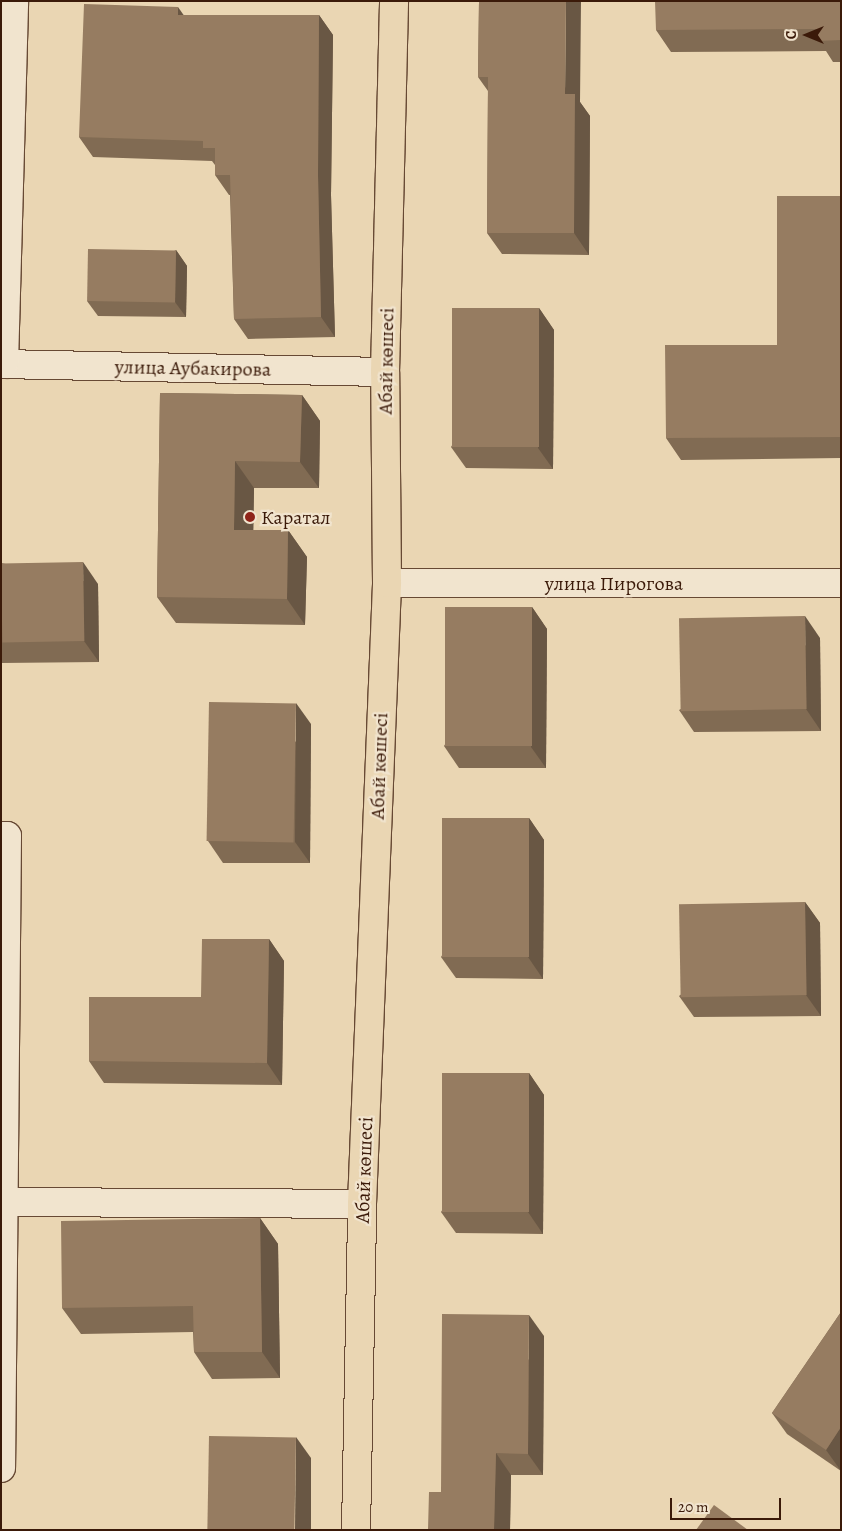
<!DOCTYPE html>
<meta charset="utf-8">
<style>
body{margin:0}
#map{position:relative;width:842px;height:1531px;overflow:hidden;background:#ead6b3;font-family:Alegreya,serif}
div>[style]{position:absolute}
.roads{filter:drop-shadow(1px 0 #674934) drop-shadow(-1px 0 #674934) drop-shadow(0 1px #674934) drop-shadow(0 -1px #674934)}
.minor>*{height:28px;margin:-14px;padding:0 14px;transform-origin:14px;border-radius:14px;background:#f1e4ce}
.major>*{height:28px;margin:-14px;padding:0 14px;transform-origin:14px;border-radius:14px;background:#ead6b3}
.wall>*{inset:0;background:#816b53}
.shaded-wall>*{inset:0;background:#695744}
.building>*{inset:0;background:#967c61;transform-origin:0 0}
.dots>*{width:14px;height:14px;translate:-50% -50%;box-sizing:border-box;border:2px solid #f1e4ce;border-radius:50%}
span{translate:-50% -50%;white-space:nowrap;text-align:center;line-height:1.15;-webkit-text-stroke:4.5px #f1e4ce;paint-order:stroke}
.street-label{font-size:20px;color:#3b1a09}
.poi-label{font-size:20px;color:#3b1a09}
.left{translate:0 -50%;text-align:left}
.frame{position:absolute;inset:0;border:2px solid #3b1a09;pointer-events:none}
.north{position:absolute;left:782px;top:10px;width:50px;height:50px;-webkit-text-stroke:4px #f1e4ce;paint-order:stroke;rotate:270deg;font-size:14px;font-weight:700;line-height:20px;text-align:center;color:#3b1a09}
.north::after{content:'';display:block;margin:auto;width:18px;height:22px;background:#3b1a09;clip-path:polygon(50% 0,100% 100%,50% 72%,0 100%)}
.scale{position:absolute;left:670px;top:1498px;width:111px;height:22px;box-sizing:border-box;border:2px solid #3b1a09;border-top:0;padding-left:6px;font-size:15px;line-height:18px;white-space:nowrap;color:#3b1a09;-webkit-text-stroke:4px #f1e4ce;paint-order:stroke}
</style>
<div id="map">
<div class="roads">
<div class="minor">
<i style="left:1px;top:364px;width:384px;rotate:1.2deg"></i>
<i style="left:4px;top:364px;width:363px;rotate:-88.4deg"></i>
<i style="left:387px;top:583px;width:454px"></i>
<i style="left:1px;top:836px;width:6px"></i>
<i style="left:7px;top:836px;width:632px;rotate:90.54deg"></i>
<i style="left:4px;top:1202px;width:358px;rotate:0.3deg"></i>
</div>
<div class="major">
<i style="left:356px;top:1530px;width:326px;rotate:-88.9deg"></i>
<i style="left:362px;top:1204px;width:622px;rotate:-87.69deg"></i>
<i style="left:387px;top:583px;width:211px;rotate:-90.5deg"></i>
<i style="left:385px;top:372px;width:371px;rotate:-88.6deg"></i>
</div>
</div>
<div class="wall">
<i style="clip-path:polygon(479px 1px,580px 102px,590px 116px,589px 255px,502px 254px,487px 233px,488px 91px,478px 77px)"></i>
<i style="clip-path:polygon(841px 1px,841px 62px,833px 62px,826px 51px,671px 52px,656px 30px)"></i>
<i style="clip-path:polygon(183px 15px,319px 15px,333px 35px,331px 195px,335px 337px,248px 339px,234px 319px,230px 195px,229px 195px,215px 175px,215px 165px,212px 161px,93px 157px,79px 137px)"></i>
<i style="clip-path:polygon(841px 196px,841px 458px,681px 460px,666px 438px,777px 345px)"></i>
<i style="clip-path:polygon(176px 250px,187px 266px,186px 317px,98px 316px,87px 301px)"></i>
<i style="clip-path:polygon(539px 308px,554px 330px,553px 469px,466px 468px,451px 447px)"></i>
<i style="clip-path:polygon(160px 393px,302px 395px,320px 421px,319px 488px,254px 488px,253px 530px,288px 530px,307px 557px,305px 625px,176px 623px,157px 597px)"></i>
<i style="clip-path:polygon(1px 563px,98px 584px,99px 662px,1px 663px)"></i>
<i style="clip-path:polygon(532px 607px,547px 629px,546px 768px,459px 768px,444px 746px)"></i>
<i style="clip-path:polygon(820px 638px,821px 731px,694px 732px,679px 710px)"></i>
<i style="clip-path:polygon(311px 724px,310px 863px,223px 863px,208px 841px)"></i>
<i style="clip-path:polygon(529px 818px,544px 840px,543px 979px,456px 978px,441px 957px)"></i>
<i style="clip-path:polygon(805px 902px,820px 923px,821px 1016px,694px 1017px,679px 996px)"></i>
<i style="clip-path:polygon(269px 939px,284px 961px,282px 1085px,104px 1083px,89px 1061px,201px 997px)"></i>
<i style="clip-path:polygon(529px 1073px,544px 1095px,543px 1234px,456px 1233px,441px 1212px)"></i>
<i style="clip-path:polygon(260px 1218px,278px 1244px,280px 1378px,212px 1379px,194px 1352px,193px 1332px,81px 1334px,62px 1308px)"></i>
<i style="clip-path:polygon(841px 1312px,841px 1471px,787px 1434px,772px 1413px)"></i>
<i style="clip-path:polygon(544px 1336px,543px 1475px,511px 1475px,510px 1530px,428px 1530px,441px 1492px)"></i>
</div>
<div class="shaded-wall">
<i style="clip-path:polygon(566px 1px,581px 1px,580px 102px,590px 116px,589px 255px,574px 233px,565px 94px)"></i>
<i style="clip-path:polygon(178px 7px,192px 27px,178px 15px)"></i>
<i style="clip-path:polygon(319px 15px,333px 35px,331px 195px,335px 337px,321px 317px,318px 175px)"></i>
<i style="clip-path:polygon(176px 250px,187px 266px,186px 317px,175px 302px)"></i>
<i style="clip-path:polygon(539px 308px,554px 330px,553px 469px,538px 448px)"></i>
<i style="clip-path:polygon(302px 395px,320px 421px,319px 488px,300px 462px)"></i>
<i style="clip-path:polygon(235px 461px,254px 488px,253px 556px,234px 530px)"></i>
<i style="clip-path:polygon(288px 530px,307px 557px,305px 625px,287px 599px)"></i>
<i style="clip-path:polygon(83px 562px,98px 584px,99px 662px,84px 641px)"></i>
<i style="clip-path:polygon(532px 607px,547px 629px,546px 768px,531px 747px)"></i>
<i style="clip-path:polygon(805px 616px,820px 638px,821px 731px,806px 709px)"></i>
<i style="clip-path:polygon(296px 703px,311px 724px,310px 863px,295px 842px)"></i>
<i style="clip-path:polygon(529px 818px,544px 840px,543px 979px,528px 957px)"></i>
<i style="clip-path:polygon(805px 902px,820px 923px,821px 1016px,806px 995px)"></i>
<i style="clip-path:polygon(269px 939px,284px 961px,282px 1085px,267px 1063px)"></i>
<i style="clip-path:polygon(529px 1073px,544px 1095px,543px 1234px,528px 1212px)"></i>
<i style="clip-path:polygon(260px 1218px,278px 1244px,280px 1378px,262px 1352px)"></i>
<i style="clip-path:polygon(529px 1315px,544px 1336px,543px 1475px,528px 1454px)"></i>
<i style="clip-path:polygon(841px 1427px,841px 1471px,826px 1450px)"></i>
<i style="clip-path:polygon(296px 1437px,311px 1458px,311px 1530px,295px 1530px)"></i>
<i style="clip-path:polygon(496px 1453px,511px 1475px,510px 1530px,494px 1530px)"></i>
</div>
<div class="building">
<i style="clip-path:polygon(479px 1px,566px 1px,565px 94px,575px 94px,574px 233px,487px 233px,488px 77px,478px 77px)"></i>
<i style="clip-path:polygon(655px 1px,841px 1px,841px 40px,818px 41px,818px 29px,656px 30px)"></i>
<i style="clip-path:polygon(84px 4px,178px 7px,178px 15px,319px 15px,318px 175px,321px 317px,234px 319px,230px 175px,215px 175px,215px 148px,203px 148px,203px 141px,79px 137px)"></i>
<i style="clip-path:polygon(777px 196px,841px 196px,841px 437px,666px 438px,665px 345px,777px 345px)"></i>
<i style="left:88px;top:249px;width:88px;height:52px;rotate:1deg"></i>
<i style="left:452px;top:308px;width:87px;height:139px"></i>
<i style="clip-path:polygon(160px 393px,302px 395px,300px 462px,235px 461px,234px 530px,288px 530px,287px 599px,157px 597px)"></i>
<i style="left:83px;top:562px;width:79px;height:82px;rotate:89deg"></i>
<i style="left:445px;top:607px;width:87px;height:139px"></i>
<i style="left:805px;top:616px;width:93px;height:126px;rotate:89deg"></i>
<i style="left:209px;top:702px;width:87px;height:139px;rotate:1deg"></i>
<i style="left:442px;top:818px;width:87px;height:139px"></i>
<i style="left:805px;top:902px;width:93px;height:126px;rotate:89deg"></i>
<i style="clip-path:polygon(202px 939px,269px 939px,267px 1063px,89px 1061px,89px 997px,201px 997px)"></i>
<i style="left:442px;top:1073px;width:87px;height:139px"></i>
<i style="clip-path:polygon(260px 1218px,262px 1352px,194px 1352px,193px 1306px,62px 1308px,61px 1221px)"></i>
<i style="clip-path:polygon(841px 1312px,841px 1427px,826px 1450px,772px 1413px)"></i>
<i style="clip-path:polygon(442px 1314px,529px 1315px,528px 1454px,496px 1453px,494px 1530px,428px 1530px,429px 1492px,441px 1492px)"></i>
<i style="left:209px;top:1436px;width:87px;height:94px;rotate:1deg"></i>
<i style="clip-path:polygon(714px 1505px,748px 1530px,696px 1530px)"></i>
</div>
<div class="dots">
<i style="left:250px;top:517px;background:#8f2418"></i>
</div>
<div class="street-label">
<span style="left:386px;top:361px;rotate:-89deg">Абай көшесі</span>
<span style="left:193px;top:368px;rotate:1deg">улица Аубакирова</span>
<span style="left:614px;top:583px">улица Пирогова</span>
<span style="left:379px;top:766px;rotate:-88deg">Абай көшесі</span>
<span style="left:364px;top:1170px;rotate:-88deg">Абай көшесі</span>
</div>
<div class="poi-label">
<span class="left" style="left:261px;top:517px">Каратал</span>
</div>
<div class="frame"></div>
<div class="north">С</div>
<div class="scale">20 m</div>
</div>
